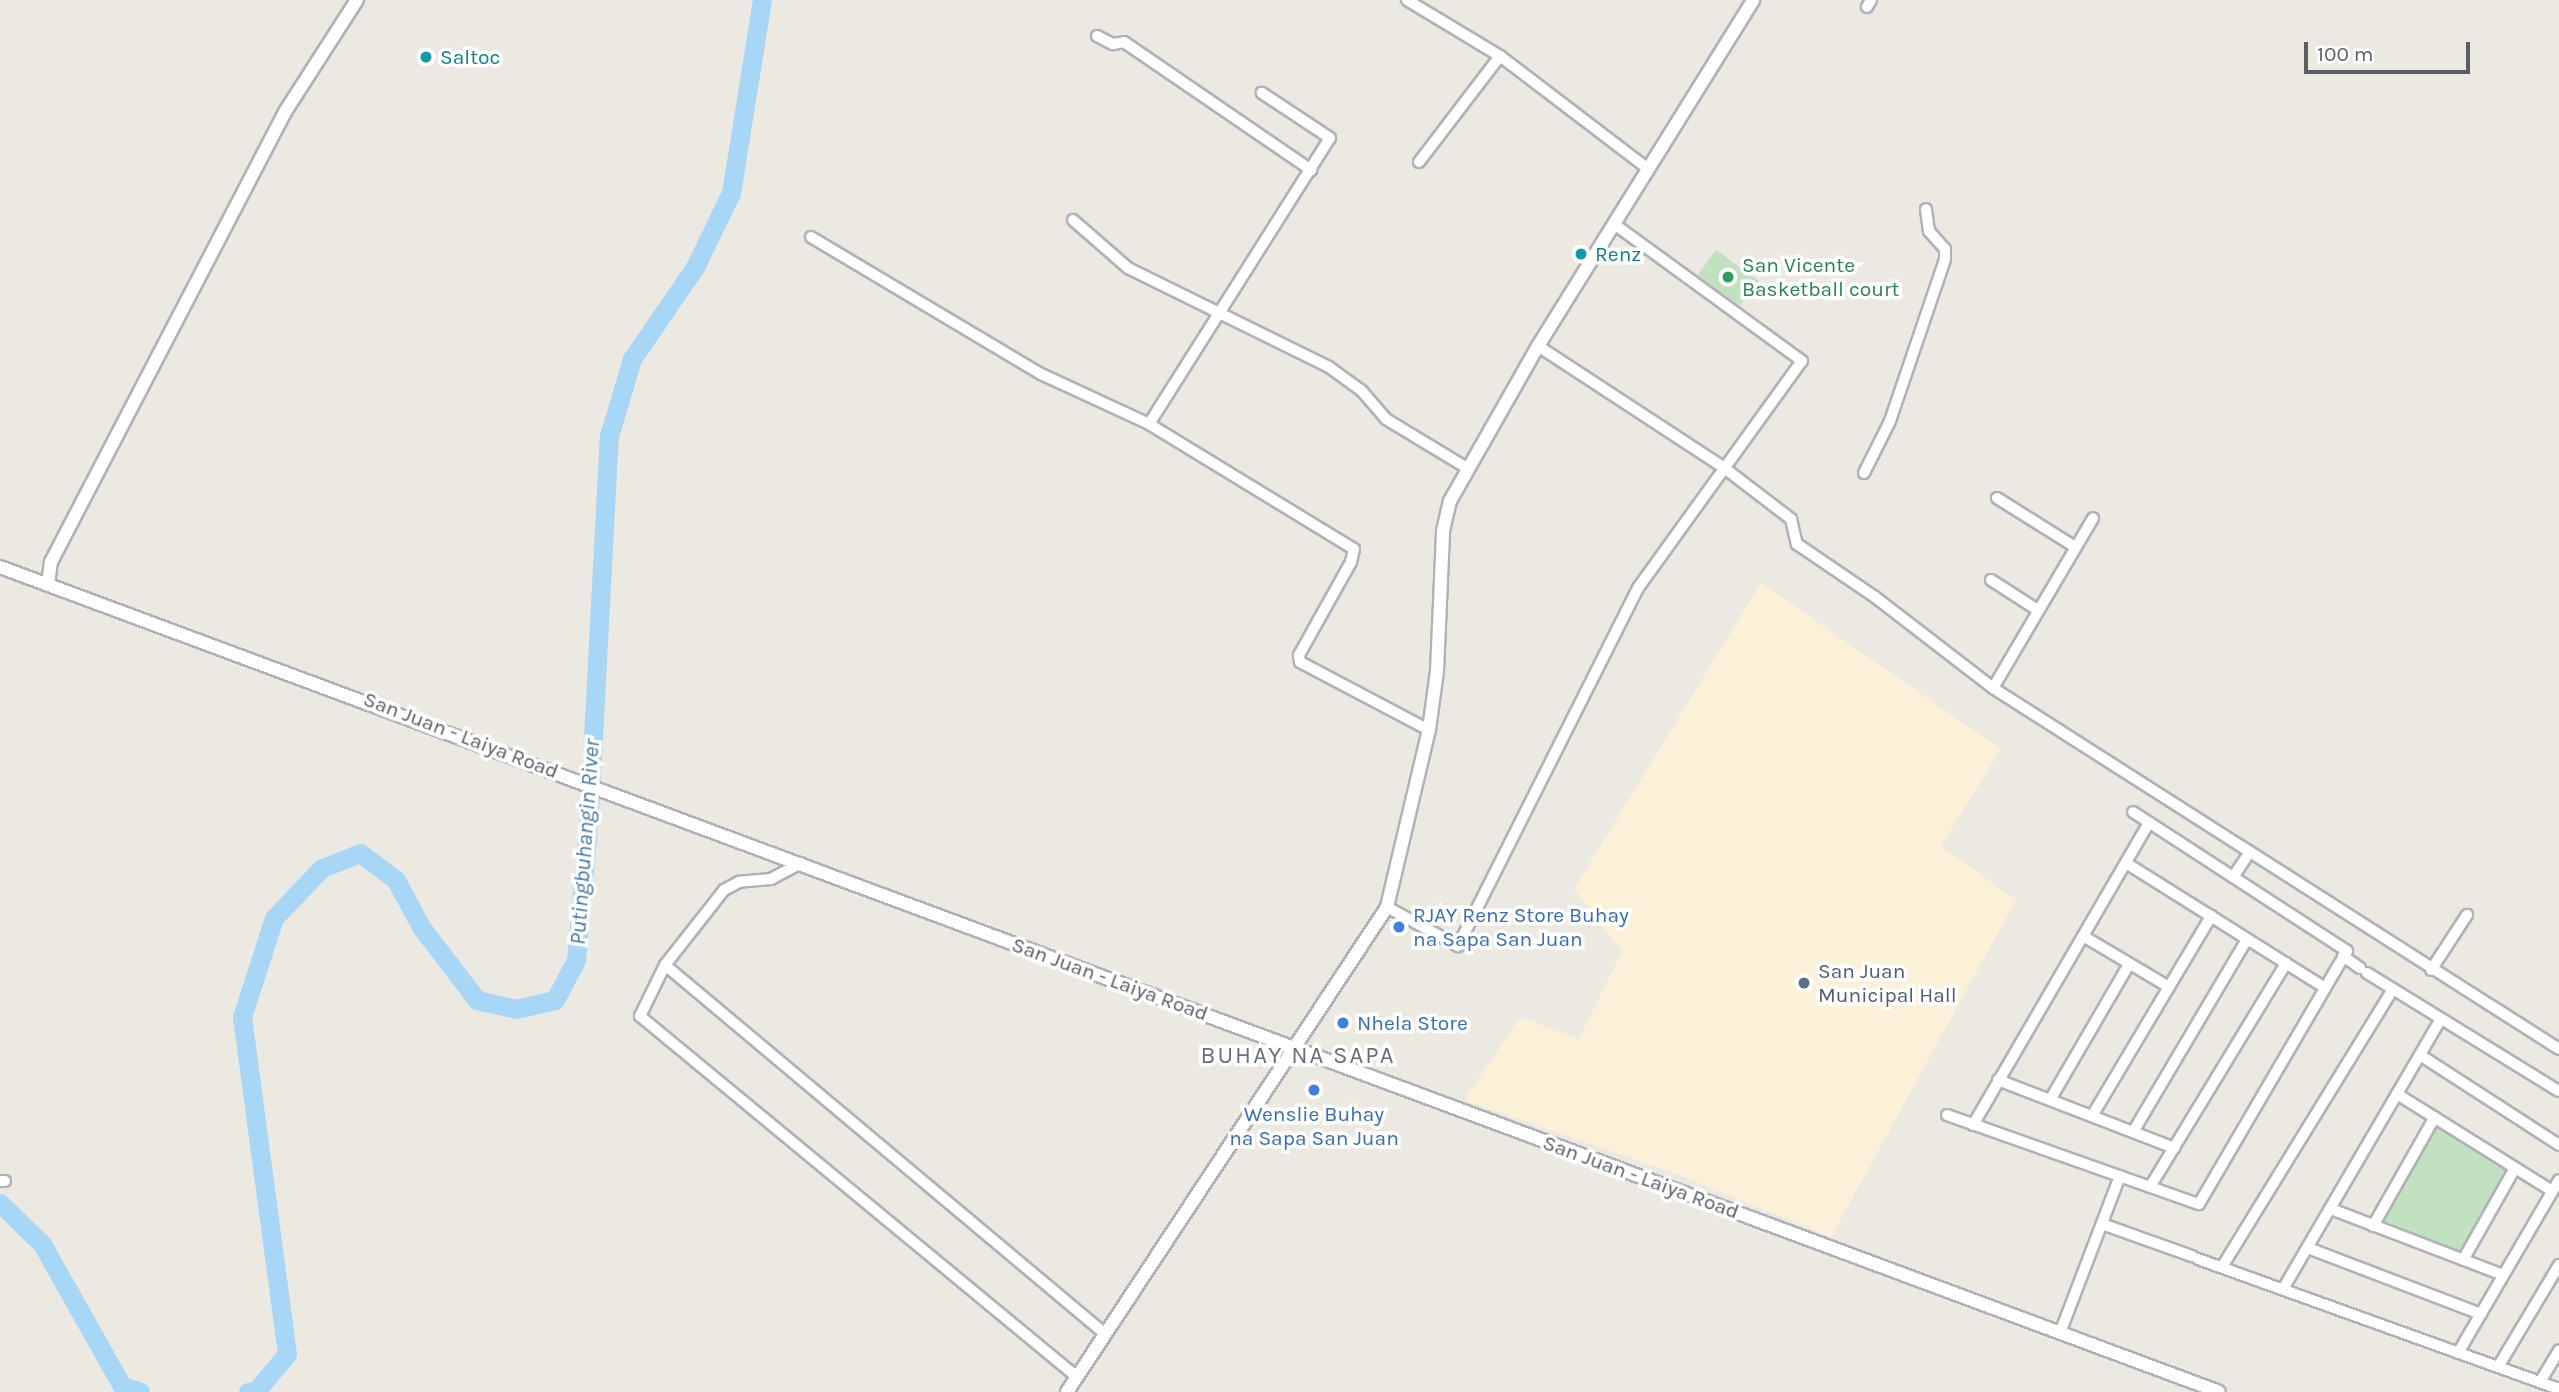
<!DOCTYPE html>
<style>
body{margin:0}
#map{position:relative;width:2559px;height:1392px;overflow:hidden;background:#ebe9e2;font-family:Karla,sans-serif}
div>[style]{position:absolute}
.commercial>*{inset:0;background:#faf1d8}
.green>*{inset:0;background:#c1e1c0;transform-origin:0 0}
.river>*{height:19px;margin:-9.5px;padding:0 9.5px;transform-origin:9.5px;border-radius:9.5px;background:#a7d6f6}
.roads{filter:drop-shadow(2px 0 #afb2b6) drop-shadow(-2px 0 #afb2b6) drop-shadow(0 2px #afb2b6) drop-shadow(0 -2px #afb2b6)}
.minor>*{height:10px;margin:-5px;padding:0 5px;transform-origin:5px;border-radius:5px;background:#fff}
.tertiary>*{height:12px;margin:-6px;padding:0 6px;transform-origin:6px;border-radius:6px;background:#fff}
.secondary>*{height:12px;margin:-6px;padding:0 6px;transform-origin:6px;border-radius:6px;background:#fff}
.dots>*{width:19px;height:19px;translate:-50% -50%;box-sizing:border-box;border:4px solid #fff;border-radius:50%}
span{translate:-50% -50%;white-space:nowrap;text-align:center;line-height:1.15;-webkit-text-stroke:7px #fff;paint-order:stroke}
.culture-label{font-size:21px;color:#0d838f}
.left{translate:0 -50%;text-align:left}
.leisure-label{font-size:21px;color:#27864d}
.street-label{font-size:21px;color:#5a5d61}
.shop-label{font-size:21px;color:#366cbe}
.service-label{font-size:21px;color:#4e5e75}
.water-label{font-size:23px;color:#4778a6;font-style:italic}
.quarter-label{font-size:24px;color:#6b6f73;letter-spacing:2px}
.scale{position:absolute;left:2304px;top:42px;width:166px;height:32px;box-sizing:border-box;border:4px solid #5a5d61;border-top:0;padding-left:9px;font-size:21px;line-height:24px;white-space:nowrap;color:#5a5d61;-webkit-text-stroke:5px #fff;paint-order:stroke}
</style>
<div id="map">
<div class="commercial">
<i style="clip-path:polygon(1761px 583px,2001px 749px,1941px 846px,2016px 900px,1831px 1237px,1676px 1174px,1464px 1100px,1520px 1017px,1579px 1039px,1622px 951px,1574px 889px)"></i>
</div>
<div class="green">
<i style="left:1716px;top:250px;width:52px;height:31px;rotate:36deg"></i>
<i style="clip-path:polygon(2437px 1123px,2510px 1169px,2461px 1255px,2382px 1223px)"></i>
</div>
<div class="river">
<i style="left:0;top:1203px;width:59px;rotate:44.3deg"></i>
<i style="left:42px;top:1244px;width:163px;rotate:60.6deg"></i>
<i style="left:122px;top:1386px;width:19px;rotate:18deg"></i>
<i style="left:248px;top:1392px;width:8px;rotate:-7deg"></i>
<i style="left:256px;top:1391px;width:48px;rotate:-50deg"></i>
<i style="left:287px;top:1354px;width:340px;rotate:-97.6deg"></i>
<i style="left:242px;top:1017px;width:104px;rotate:-72.1deg"></i>
<i style="left:274px;top:918px;width:69px;rotate:-46.2deg"></i>
<i style="left:322px;top:868px;width:41px;rotate:-21.5deg"></i>
<i style="left:360px;top:853px;width:45px;rotate:36.9deg"></i>
<i style="left:396px;top:880px;width:53px;rotate:62deg"></i>
<i style="left:421px;top:927px;width:92px;rotate:52.5deg"></i>
<i style="left:477px;top:1000px;width:40px;rotate:13deg"></i>
<i style="left:516px;top:1009px;width:40px;rotate:-13deg"></i>
<i style="left:555px;top:1000px;width:45px;rotate:-62.3deg"></i>
<i style="left:576px;top:960px;width:147px;rotate:-84.9deg"></i>
<i style="left:589px;top:814px;width:379px;rotate:-87deg"></i>
<i style="left:609px;top:436px;width:80px;rotate:-73.4deg"></i>
<i style="left:632px;top:359px;width:112px;rotate:-55.6deg"></i>
<i style="left:695px;top:267px;width:82px;rotate:-64.1deg"></i>
<i style="left:731px;top:193px;width:195px;rotate:-80.9deg"></i>
</div>
<div class="roads">
<div class="minor">
<i style="left:1407px;top:0;width:109px;rotate:31.1deg"></i>
<i style="left:1500px;top:56px;width:185px;rotate:37.3deg"></i>
<i style="left:1867px;top:7px;width:8px;rotate:-60deg"></i>
<i style="left:1097px;top:36px;width:18px;rotate:27deg"></i>
<i style="left:1113px;top:44px;width:11px;rotate:-10deg"></i>
<i style="left:1124px;top:42px;width:227px;rotate:34.4deg"></i>
<i style="left:1419px;top:162px;width:133px;rotate:-52.6deg"></i>
<i style="left:1073px;top:220px;width:73px;rotate:41.1deg"></i>
<i style="left:1128px;top:268px;width:224px;rotate:26.2deg"></i>
<i style="left:1329px;top:367px;width:39px;rotate:36deg"></i>
<i style="left:1361px;top:390px;width:38px;rotate:49deg"></i>
<i style="left:1386px;top:419px;width:95px;rotate:31.2deg"></i>
<i style="left:811px;top:237px;width:268px;rotate:30.8deg"></i>
<i style="left:1041px;top:374px;width:119px;rotate:24.8deg"></i>
<i style="left:1149px;top:424px;width:240px;rotate:31.4deg"></i>
<i style="left:1354px;top:549px;width:13px;rotate:103deg"></i>
<i style="left:1351px;top:562px;width:107px;rotate:119.2deg"></i>
<i style="left:1299px;top:655px;width:7px;rotate:82deg"></i>
<i style="left:1300px;top:662px;width:146px;rotate:27.8deg"></i>
<i style="left:1538px;top:346px;width:221px;rotate:33.2deg"></i>
<i style="left:1723px;top:467px;width:86px;rotate:37.4deg"></i>
<i style="left:1791px;top:519px;width:26px;rotate:77deg"></i>
<i style="left:1797px;top:544px;width:94px;rotate:34.2deg"></i>
<i style="left:1875px;top:597px;width:149px;rotate:37.6deg"></i>
<i style="left:1993px;top:688px;width:671px;rotate:32.53deg"></i>
<i style="left:1149px;top:424px;width:338px;rotate:-57.7deg"></i>
<i style="left:1330px;top:138px;width:82px;rotate:-146.5deg"></i>
<i style="left:1864px;top:473px;width:58px;rotate:-63.4deg"></i>
<i style="left:1890px;top:421px;width:171px;rotate:-71.2deg"></i>
<i style="left:1945px;top:259px;width:10px;rotate:-90deg"></i>
<i style="left:1945px;top:249px;width:24px;rotate:-132deg"></i>
<i style="left:1929px;top:231px;width:22px;rotate:-98deg"></i>
<i style="left:1997px;top:498px;width:92px;rotate:32.1deg"></i>
<i style="left:1991px;top:580px;width:54px;rotate:32.8deg"></i>
<i style="left:1993px;top:688px;width:197px;rotate:-59.5deg"></i>
<i style="left:801px;top:863px;width:34px;rotate:152deg"></i>
<i style="left:771px;top:879px;width:32px;rotate:175deg"></i>
<i style="left:739px;top:882px;width:17px;rotate:152deg"></i>
<i style="left:724px;top:890px;width:95px;rotate:128.2deg"></i>
<i style="left:665px;top:965px;width:57px;rotate:116.1deg"></i>
<i style="left:640px;top:1016px;width:567px;rotate:39.56deg"></i>
<i style="left:2126px;top:863px;width:235px;rotate:32.1deg"></i>
<i style="left:2233px;top:877px;width:23px;rotate:-56deg"></i>
<i style="left:1387px;top:907px;width:81px;rotate:28.8deg"></i>
<i style="left:1458px;top:946px;width:401px;rotate:-63.3deg"></i>
<i style="left:1638px;top:588px;width:280px;rotate:-54.2deg"></i>
<i style="left:1802px;top:361px;width:233px;rotate:-143.9deg"></i>
<i style="left:2083px;top:936px;width:100px;rotate:30.7deg"></i>
<i style="left:2343px;top:956px;width:21px;rotate:35deg"></i>
<i style="left:665px;top:965px;width:573px;rotate:39.97deg"></i>
<i style="left:2431px;top:970px;width:66px;rotate:-56.8deg"></i>
<i style="left:2367px;top:973px;width:225px;rotate:31.6deg"></i>
<i style="left:2420px;top:1055px;width:166px;rotate:32.9deg"></i>
<i style="left:1998px;top:1080px;width:189px;rotate:21.1deg"></i>
<i style="left:2397px;top:1094px;width:183px;rotate:32deg"></i>
<i style="left:2050px;top:1100px;width:157px;rotate:-59.8deg"></i>
<i style="left:1947px;top:1115px;width:267px;rotate:19.5deg"></i>
<i style="left:2199px;top:1204px;width:293px;rotate:-59.7deg"></i>
<i style="left:2347px;top:951px;width:255px;rotate:-147deg"></i>
<i style="left:2092px;top:1116px;width:233px;rotate:-59.2deg"></i>
<i style="left:1973px;top:1125px;width:350px;rotate:-59.8deg"></i>
<i style="left:2133px;top:1132px;width:224px;rotate:-59.4deg"></i>
<i style="left:0;top:1181px;width:5px"></i>
<i style="left:2150px;top:1187px;width:262px;rotate:-58.7deg"></i>
<i style="left:2331px;top:1209px;width:184px;rotate:21deg"></i>
<i style="left:2102px;top:1224px;width:96px;rotate:19.6deg"></i>
<i style="left:2373px;top:1226px;width:125px;rotate:-60.4deg"></i>
<i style="left:2308px;top:1248px;width:185px;rotate:20.9deg"></i>
<i style="left:2198px;top:1259px;width:384px;rotate:19.8deg"></i>
<i style="left:2463px;top:1260px;width:106px;rotate:-60.5deg"></i>
<i style="left:2222px;top:1267px;width:326px;rotate:-58.4deg"></i>
<i style="left:2283px;top:1289px;width:313px;rotate:-59.7deg"></i>
<i style="left:2060px;top:1333px;width:168px;rotate:-69.1deg"></i>
<i style="left:2458px;top:1353px;width:200px;rotate:-59.7deg"></i>
<i style="left:2498px;top:1367px;width:119px;rotate:-59.1deg"></i>
<i style="left:2540px;top:1382px;width:37px;rotate:-59deg"></i>
</div>
<div class="tertiary">
<i style="left:48px;top:585px;width:23px;rotate:-83deg"></i>
<i style="left:51px;top:562px;width:507px;rotate:-62.53deg"></i>
<i style="left:285px;top:112px;width:133px;rotate:-57.3deg"></i>
<i style="left:1067px;top:1392px;width:581px;rotate:-56.58deg"></i>
<i style="left:1387px;top:907px;width:182px;rotate:-76.7deg"></i>
<i style="left:1429px;top:730px;width:60px;rotate:-82.3deg"></i>
<i style="left:1437px;top:671px;width:140px;rotate:-87.5deg"></i>
<i style="left:1443px;top:531px;width:31px;rotate:-77deg"></i>
<i style="left:1450px;top:501px;width:178px;rotate:-60.4deg"></i>
<i style="left:1538px;top:346px;width:407px;rotate:-58.1deg"></i>
</div>
<div class="secondary">
<i style="left:0;top:567px;width:2367px;rotate:20.39deg"></i>
</div>
</div>
<div class="dots">
<i style="left:426px;top:57px;background:#0f9aa8"></i>
<i style="left:1581px;top:254px;background:#0f9aa8"></i>
<i style="left:1728px;top:277px;background:#2e9e5b"></i>
<i style="left:1399px;top:927px;background:#3f7fe0"></i>
<i style="left:1804px;top:983px;background:#5c6f8a"></i>
<i style="left:1343px;top:1023px;background:#3f7fe0"></i>
<i style="left:1314px;top:1090px;background:#3f7fe0"></i>
</div>
<div class="culture-label">
<span class="left" style="left:440px;top:57px">Saltoc</span>
<span class="left" style="left:1595px;top:254px">Renz</span>
</div>
<div class="leisure-label">
<span class="left" style="left:1742px;top:277px">San Vicente<br>Basketball court</span>
</div>
<div class="street-label">
<span style="left:461px;top:735px;rotate:21deg">San Juan - Laiya Road</span>
<span style="left:1110px;top:979px;rotate:20deg">San Juan - Laiya Road</span>
<span style="left:1641px;top:1177px;rotate:20deg">San Juan - Laiya Road</span>
</div>
<div class="shop-label">
<span class="left" style="left:1413px;top:927px">RJAY Renz Store Buhay<br>na Sapa San Juan</span>
<span class="left" style="left:1357px;top:1023px">Nhela Store</span>
<span style="left:1314px;top:1126px">Wenslie Buhay<br>na Sapa San Juan</span>
</div>
<div class="service-label">
<span class="left" style="left:1818px;top:983px">San Juan<br>Municipal Hall</span>
</div>
<div class="water-label">
<span style="left:585px;top:842px;rotate:-86deg">Putingbuhangin River</span>
</div>
<div class="quarter-label">
<span style="left:1298px;top:1056px">BUHAY NA SAPA</span>
</div>
<div class="scale">100 m</div>
</div>
